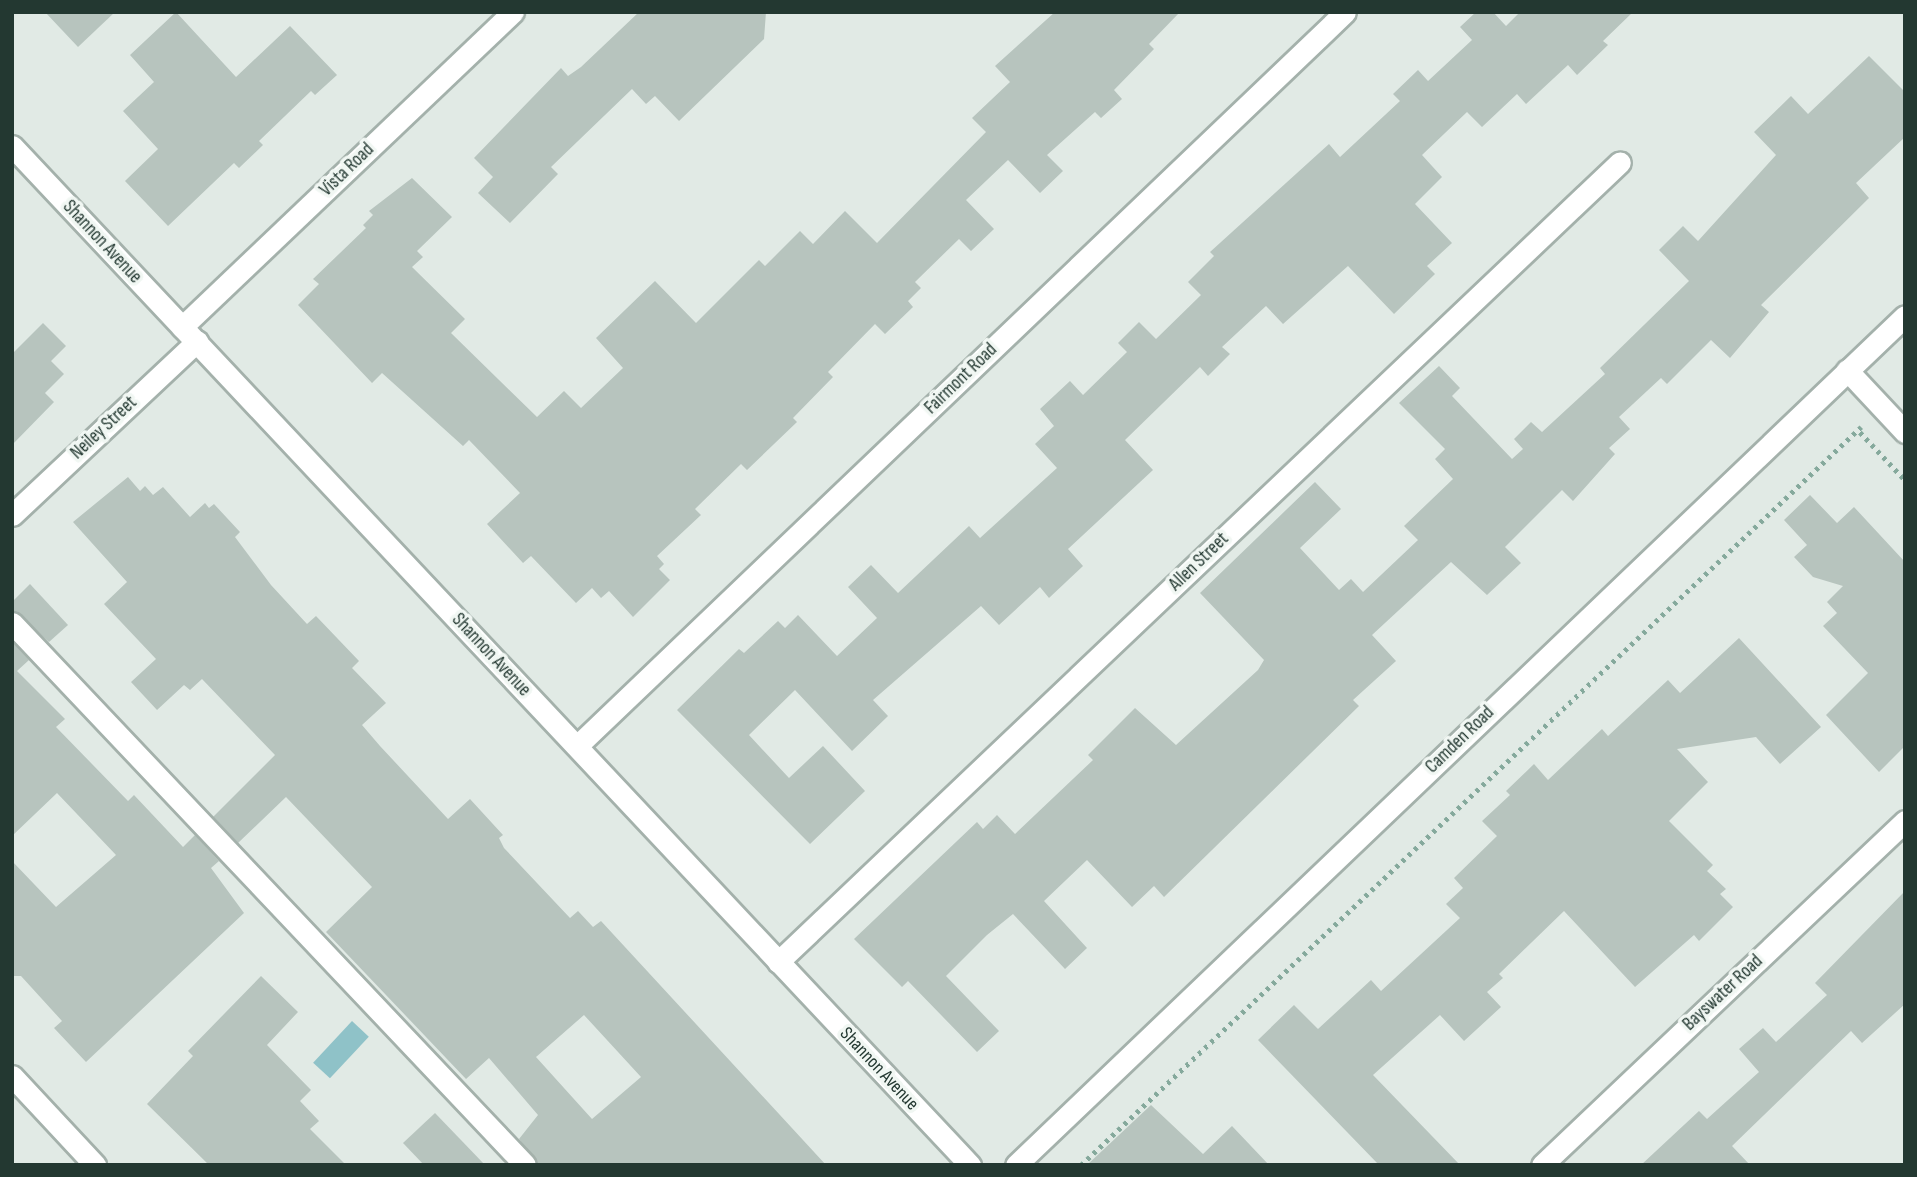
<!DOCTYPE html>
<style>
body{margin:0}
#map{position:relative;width:1917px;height:1177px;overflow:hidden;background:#e1eae5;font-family:"Sofia Sans Condensed",sans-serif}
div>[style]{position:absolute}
.water>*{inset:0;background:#8fc2c8;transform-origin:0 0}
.building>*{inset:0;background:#b7c4be}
.path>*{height:4.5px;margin-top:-2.25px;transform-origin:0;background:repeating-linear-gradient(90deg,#85a99c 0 3.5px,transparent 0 8.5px)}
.roads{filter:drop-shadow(2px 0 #a4b1ab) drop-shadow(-2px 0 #a4b1ab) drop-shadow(0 2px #a4b1ab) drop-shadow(0 -2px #a4b1ab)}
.lane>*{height:21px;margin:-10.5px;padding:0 10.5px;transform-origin:10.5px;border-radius:10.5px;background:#fff}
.street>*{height:21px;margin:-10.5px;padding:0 10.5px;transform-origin:10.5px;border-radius:10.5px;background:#fff}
.secondary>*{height:21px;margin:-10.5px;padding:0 10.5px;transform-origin:10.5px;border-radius:10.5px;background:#fff}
span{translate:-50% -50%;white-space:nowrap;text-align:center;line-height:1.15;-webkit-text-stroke:7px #f1f7f3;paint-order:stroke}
.street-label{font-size:19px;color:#233831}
.frame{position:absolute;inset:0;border:14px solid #233831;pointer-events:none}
</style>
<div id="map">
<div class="water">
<i style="left:352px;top:1021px;width:23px;height:57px;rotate:43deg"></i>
</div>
<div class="building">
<i style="clip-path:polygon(45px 12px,115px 12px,78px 47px)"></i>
<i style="clip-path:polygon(176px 12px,236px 77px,290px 26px,337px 75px,315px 95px,311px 91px,259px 141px,263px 145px,239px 168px,234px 163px,168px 226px,125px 181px,158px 149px,123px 111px,154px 82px,130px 55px)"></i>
<i style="clip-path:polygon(639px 12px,766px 12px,764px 39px,679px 121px,655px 96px,646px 104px,632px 89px,551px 167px,558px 174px,510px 223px,478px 193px,493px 177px,474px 158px,561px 68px,568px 76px,581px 67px)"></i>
<i style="clip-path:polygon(1055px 12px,1180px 12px,1149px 44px,1154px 49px,1114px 90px,1122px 99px,1101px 118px,1095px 112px,1047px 155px,1063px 171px,1040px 193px,1008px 160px,966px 200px,994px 229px,971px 251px,959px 239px,915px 282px,921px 288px,908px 301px,913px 307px,885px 334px,875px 324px,828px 372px,833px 377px,793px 418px,797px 422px,747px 470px,741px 464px,695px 509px,701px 515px,657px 556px,664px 564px,659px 569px,670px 580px,633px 617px,609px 591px,601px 598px,592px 588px,576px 603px,531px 556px,523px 563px,487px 524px,520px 493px,469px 440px,463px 446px,382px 373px,372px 383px,298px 305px,319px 284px,313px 279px,366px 228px,363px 225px,373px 215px,369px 211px,412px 178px,452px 217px,417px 251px,423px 257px,412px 267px,465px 319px,451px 333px,537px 417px,564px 391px,581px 408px,623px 368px,596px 338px,655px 281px,696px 323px,759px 260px,765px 266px,800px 231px,813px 244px,845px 211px,877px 243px,986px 132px,972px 118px,1010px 82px,995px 66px)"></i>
<i style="clip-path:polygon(1476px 12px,1493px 12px,1506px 26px,1520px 12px,1633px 12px,1603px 41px,1608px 45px,1577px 75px,1568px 65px,1526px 104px,1517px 94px,1482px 127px,1467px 112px,1422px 155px,1442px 177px,1415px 204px,1452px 243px,1427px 266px,1435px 274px,1394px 314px,1348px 266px,1283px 324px,1266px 306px,1222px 347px,1230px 354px,1208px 376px,1200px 367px,1125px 440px,1153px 470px,1068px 549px,1083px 566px,1049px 598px,1040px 587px,999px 625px,981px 606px,873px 700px,888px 716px,852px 751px,795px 690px,749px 735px,789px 778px,823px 746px,865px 791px,810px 844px,677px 710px,739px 649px,744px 653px,778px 621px,785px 628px,798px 615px,837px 656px,877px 618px,848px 587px,871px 565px,898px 593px,969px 526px,980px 538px,1057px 468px,1035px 444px,1054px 426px,1040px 409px,1070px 381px,1083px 395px,1127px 352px,1118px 343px,1139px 322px,1156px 339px,1201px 295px,1188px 282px,1214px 256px,1210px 252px,1329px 144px,1340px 157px,1400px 101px,1393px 94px,1418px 70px,1428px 81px,1472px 40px,1460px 27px)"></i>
<i style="clip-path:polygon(1869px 56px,1905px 92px,1905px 137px,1856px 183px,1869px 198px,1761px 305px,1769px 312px,1730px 358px,1711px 340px,1667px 384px,1661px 378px,1619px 417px,1630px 429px,1609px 448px,1615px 454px,1573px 501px,1562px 490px,1505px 547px,1521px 563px,1487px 595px,1451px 562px,1372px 635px,1396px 661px,1353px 700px,1359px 706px,1164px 897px,1154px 886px,1132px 907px,1087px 860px,1044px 901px,1087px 948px,1065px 969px,1013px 914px,987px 935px,946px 976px,999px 1031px,977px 1052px,908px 981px,902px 987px,854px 939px,977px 822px,983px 829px,997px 815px,1015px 834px,1093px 760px,1088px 755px,1135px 708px,1176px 745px,1258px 670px,1264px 660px,1200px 593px,1315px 482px,1341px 509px,1300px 548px,1339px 590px,1351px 579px,1363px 592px,1418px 540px,1404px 526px,1453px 479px,1435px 459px,1445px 449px,1399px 403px,1439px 366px,1460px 388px,1452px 396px,1512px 459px,1523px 449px,1514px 439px,1531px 422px,1542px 432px,1605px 374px,1600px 368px,1689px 281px,1659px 250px,1683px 226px,1698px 241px,1776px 155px,1754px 132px,1791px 96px,1808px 114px)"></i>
<i style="clip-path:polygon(43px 323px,66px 346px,51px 361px,64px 374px,45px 393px,54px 402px,12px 445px,12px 354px)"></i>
<i style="clip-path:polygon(evenodd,128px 477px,140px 491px,145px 486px,153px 495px,163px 487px,190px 517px,205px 503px,209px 508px,214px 504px,240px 532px,235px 537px,271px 585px,307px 624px,316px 616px,359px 661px,352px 668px,386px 703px,362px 725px,380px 746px,448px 819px,470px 799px,503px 835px,499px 838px,504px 848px,570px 918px,578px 911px,593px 927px,601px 921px,826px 1165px,538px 1165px,519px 1139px,538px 1115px,489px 1058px,466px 1079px,326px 932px,372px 887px,286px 797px,238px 843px,213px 817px,275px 755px,202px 679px,190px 690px,184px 685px,157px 710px,131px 682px,156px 659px,104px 604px,127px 582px,73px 522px,128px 477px,584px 1015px,641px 1077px,592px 1119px,536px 1057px,584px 1015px)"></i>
<i style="clip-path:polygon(1810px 495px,1837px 523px,1854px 507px,1905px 562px,1905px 746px,1879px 772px,1826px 715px,1868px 673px,1823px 626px,1837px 613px,1827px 602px,1843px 586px,1813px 577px,1794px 557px,1807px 545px,1784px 520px)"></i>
<i style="clip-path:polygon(30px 584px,68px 625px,49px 642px,12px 610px,12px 602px)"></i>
<i style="clip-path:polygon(1739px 638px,1821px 727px,1780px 764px,1756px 737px,1677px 749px,1708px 782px,1669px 821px,1713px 865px,1707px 871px,1726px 889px,1720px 894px,1733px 907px,1699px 941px,1694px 935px,1635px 987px,1564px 911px,1499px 974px,1503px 978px,1487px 992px,1501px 1007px,1464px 1041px,1440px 1015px,1373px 1075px,1460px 1165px,1379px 1165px,1258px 1040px,1294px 1005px,1318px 1029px,1371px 980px,1381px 991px,1460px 918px,1446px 904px,1463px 888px,1454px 878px,1497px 836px,1482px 821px,1510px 795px,1506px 791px,1534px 764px,1548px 780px,1602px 729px,1608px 736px,1668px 680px,1680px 693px)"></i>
<i style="clip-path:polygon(12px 642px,29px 660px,17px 671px,65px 719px,56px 727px,128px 801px,134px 795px,183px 847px,195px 835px,219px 861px,211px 868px,244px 913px,86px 1062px,54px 1028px,62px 1021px,21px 976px,12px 976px,12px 861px,56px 907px,116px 855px,57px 793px,12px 836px)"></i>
<i style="clip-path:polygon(1905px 891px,1905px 1004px,1862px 1043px,1851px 1031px,1732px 1146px,1750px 1165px,1641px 1165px,1699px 1111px,1707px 1119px,1759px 1072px,1739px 1049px,1763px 1028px,1776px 1042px,1827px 995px,1815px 983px)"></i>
<i style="clip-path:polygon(261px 976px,298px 1012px,267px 1045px,311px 1090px,300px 1101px,319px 1121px,310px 1129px,346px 1165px,209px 1165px,147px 1104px,193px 1056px,188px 1051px)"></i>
<i style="clip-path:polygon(1151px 1105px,1203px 1154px,1232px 1126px,1269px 1165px,1087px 1165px)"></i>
<i style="clip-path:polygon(435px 1113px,485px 1165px,424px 1165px,403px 1143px)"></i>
</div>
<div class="path">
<i style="left:1860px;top:432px;width:66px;rotate:46.8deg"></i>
<i style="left:1081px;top:1165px;width:1074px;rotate:-43.42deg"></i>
</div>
<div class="roads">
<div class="lane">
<i style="left:12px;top:623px;width:746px;rotate:46.57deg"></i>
<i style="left:778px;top:962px;width:1161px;rotate:-43.53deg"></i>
</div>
<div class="street">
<i style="left:182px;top:327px;width:457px;rotate:-43.6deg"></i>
<i style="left:1847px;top:370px;width:85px;rotate:46.9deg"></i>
<i style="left:12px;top:515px;width:254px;rotate:-43.2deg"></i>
<i style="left:577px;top:746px;width:1062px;rotate:-43.7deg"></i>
<i style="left:12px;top:1076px;width:122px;rotate:47deg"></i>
<i style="left:1542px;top:1165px;width:500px;rotate:-43.46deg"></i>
</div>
<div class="secondary">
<i style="left:12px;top:146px;width:1399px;rotate:46.77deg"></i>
<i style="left:1016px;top:1165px;width:1229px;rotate:-43.68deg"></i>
</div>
</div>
<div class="street-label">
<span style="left:347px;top:170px;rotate:-44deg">Vista Road</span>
<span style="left:102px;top:242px;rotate:47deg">Shannon Avenue</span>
<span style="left:961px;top:379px;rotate:-44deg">Fairmont Road</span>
<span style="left:104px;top:428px;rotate:-43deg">Neiley Street</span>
<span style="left:1199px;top:562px;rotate:-44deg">Allen Street</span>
<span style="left:491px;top:655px;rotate:47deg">Shannon Avenue</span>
<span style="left:1460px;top:740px;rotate:-44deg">Camden Road</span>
<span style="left:1723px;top:993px;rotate:-43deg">Bayswater Road</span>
<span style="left:879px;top:1069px;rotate:47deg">Shannon Avenue</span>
</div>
<div class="frame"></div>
</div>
